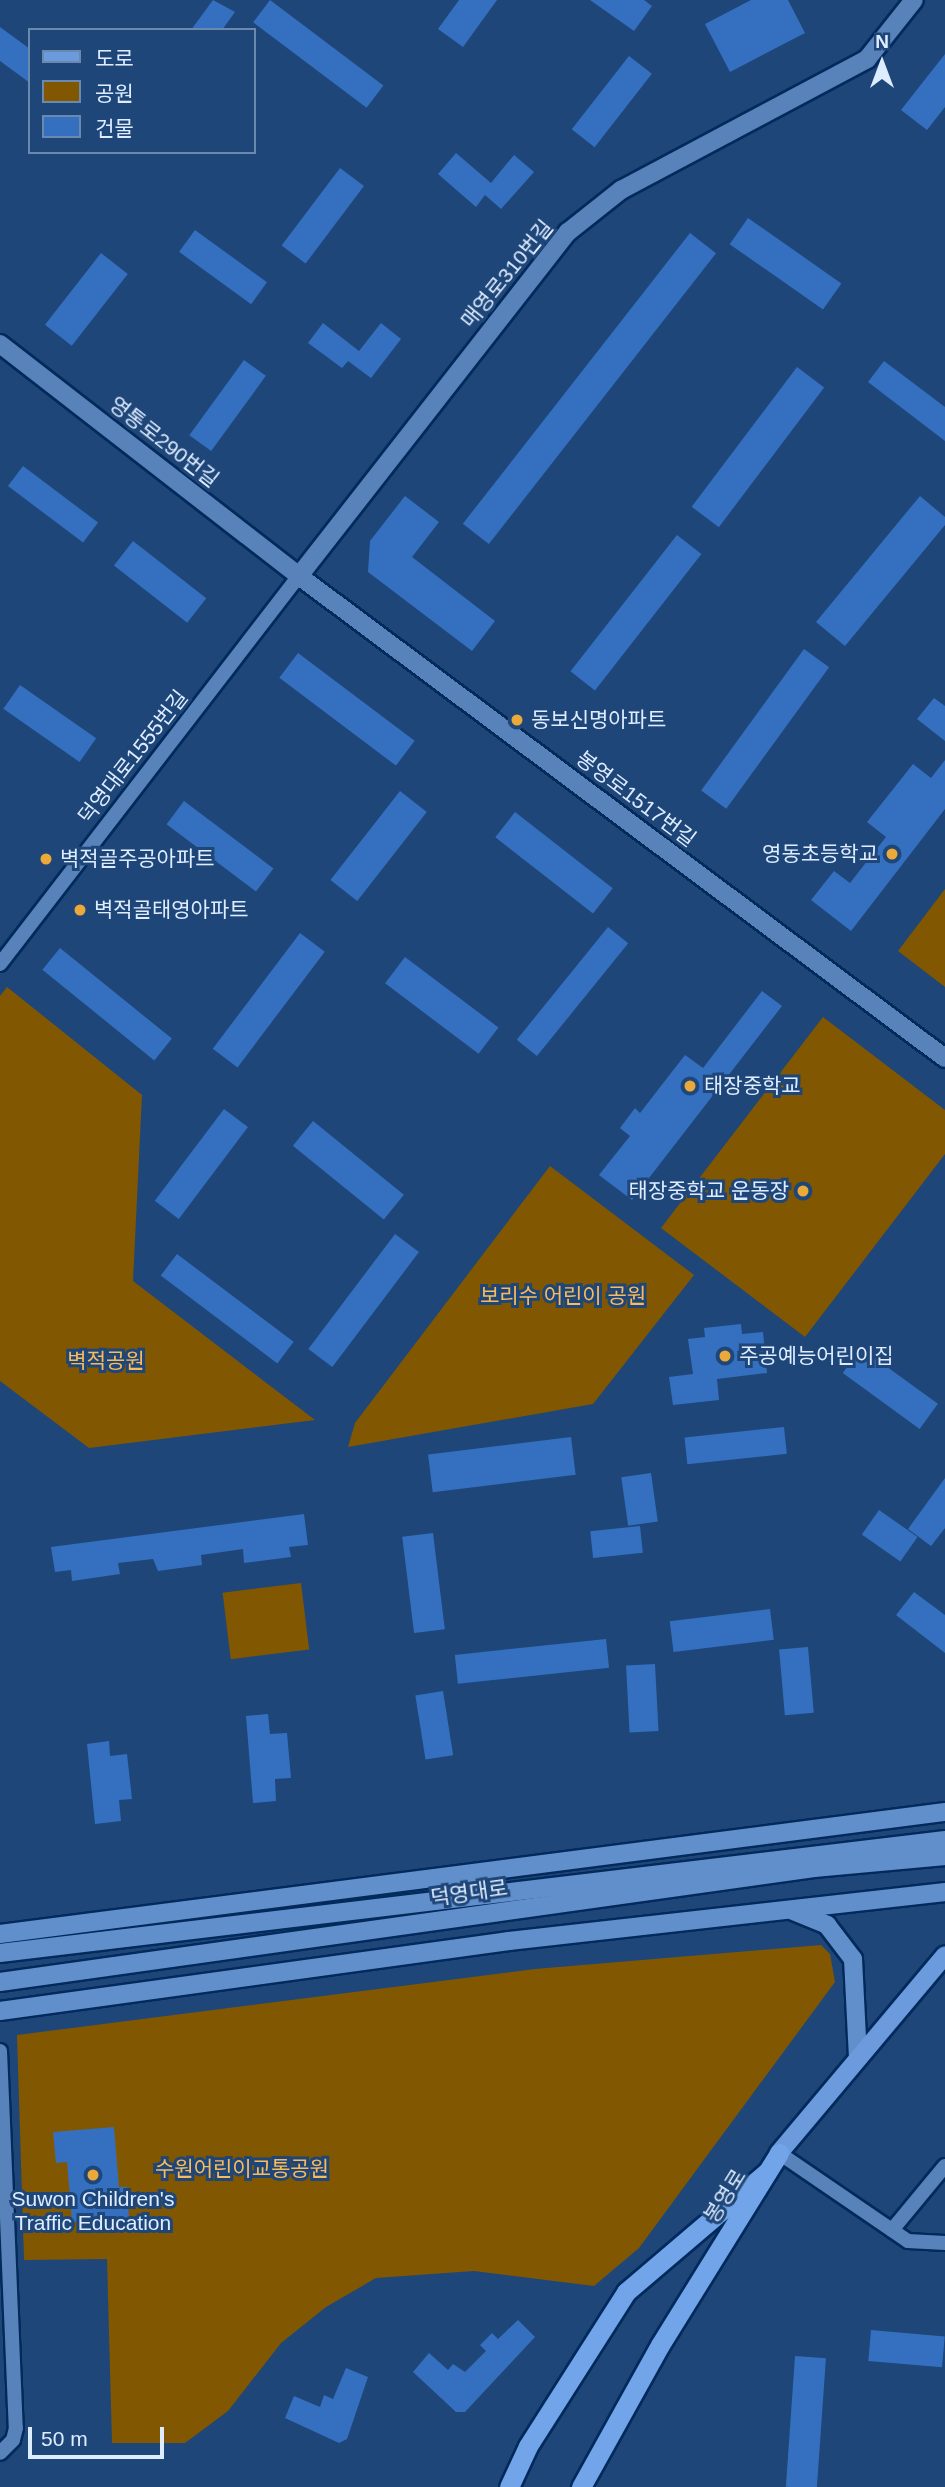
<!DOCTYPE html>
<meta charset="utf-8">
<style>
body{margin:0}
#map{position:relative;width:945px;height:2487px;overflow:hidden;background:#1e4679;font-family:Helvetica,"Noto Sans KR",sans-serif}
div>[style]{position:absolute}
.green>*{inset:0;background:#815702;transform-origin:0 0}
.building>*{inset:0;background:#3470bf;transform-origin:0 0}
.roads{filter:drop-shadow(2px 0 #022a5b) drop-shadow(-2px 0 #022a5b) drop-shadow(0 2px #022a5b) drop-shadow(0 -2px #022a5b)}
.minor>*{height:14px;margin:-7px;padding:0 7px;transform-origin:7px;border-radius:7px;background:#5882ba}
.tertiary>*{height:18px;margin:-9px;padding:0 9px;transform-origin:9px;border-radius:9px;background:#5882ba}
.secondary>*{height:18px;margin:-9px;padding:0 9px;transform-origin:9px;border-radius:9px;background:#618fcb}
.primary>*{height:18px;margin:-9px;padding:0 9px;transform-origin:9px;border-radius:9px;background:#6b9bdc}
.trunk>*{height:19px;margin:-9.5px;padding:0 9.5px;transform-origin:9.5px;border-radius:9.5px;background:#71a4e8}
.dots>*{width:19px;height:19px;translate:-50% -50%;box-sizing:border-box;border:4px solid #1e4679;border-radius:50%}
span{translate:-50% -50%;white-space:nowrap;text-align:center;line-height:1.15;-webkit-text-stroke:6px #1e4679;paint-order:stroke}
.street-label{font-size:21px;color:#deecff}
.poi-label{font-size:21px;color:#deecff}
.left{translate:0 -50%;text-align:left}
.right{translate:-100% -50%;text-align:right}
.park-label{font-size:21px;color:#fabb5a}
.legend{position:absolute;left:28px;top:28px;width:228px;height:126px;box-sizing:border-box;background:#1e4679;border:2px solid #6b88af;margin:0;padding:9px 12px;list-style:none;font-size:21px;color:#deecff}
.legend li{display:flex;align-items:center;gap:14px;height:35px}
.legend b{width:35px;border:2px solid #6b88af}
.north{position:absolute;left:847px;top:28px;width:70px;height:70px;-webkit-text-stroke:5px #1e4679;paint-order:stroke;rotate:0deg;font-size:19px;font-weight:700;line-height:28px;text-align:center;color:#deecff}
.north::after{content:'';display:block;margin:auto;width:24px;height:32px;background:#deecff;clip-path:polygon(50% 0,100% 100%,50% 72%,0 100%)}
.scale{position:absolute;left:28px;top:2427px;width:136px;height:32px;box-sizing:border-box;border:4px solid #deecff;border-top:0;padding-left:9px;font-size:21px;line-height:24px;white-space:nowrap;color:#deecff;-webkit-text-stroke:5px #1e4679;paint-order:stroke}
</style>
<div id="map">
<div class="green">
<i style="clip-path:polygon(945px 889px,945px 987px,898px 951px)"></i>
<i style="clip-path:polygon(7px 987px,142px 1095px,133px 1281px,315px 1420px,89px 1448px,0 1381px,0 996px)"></i>
<i style="clip-path:polygon(823px 1017px,945px 1110px,945px 1154px,805px 1337px,661px 1228px)"></i>
<i style="clip-path:polygon(550px 1166px,694px 1275px,593px 1404px,348px 1447px,355px 1423px)"></i>
<i style="left:301px;top:1583px;width:67px;height:79px;rotate:83deg"></i>
<i style="clip-path:polygon(821px 1945px,830px 1954px,835px 1982px,639px 2248px,594px 2286px,474px 2271px,376px 2278px,326px 2307px,281px 2343px,228px 2411px,185px 2443px,112px 2443px,107px 2259px,24px 2260px,17px 2035px,535px 1969px)"></i>
</div>
<div class="building">
<i style="clip-path:polygon(213px 0,235px 12px,222px 30px,191px 30px)"></i>
<i style="left:270px;top:0;width:142px;height:28px;rotate:37deg"></i>
<i style="clip-path:polygon(459px 0,497px 0,463px 47px,438px 29px)"></i>
<i style="clip-path:polygon(590px 0,644px 0,652px 6px,634px 31px)"></i>
<i style="clip-path:polygon(751px 0,788px 0,805px 33px,730px 72px,705px 24px)"></i>
<i style="clip-path:polygon(0 27px,30px 49px,30px 83px,0 61px)"></i>
<i style="clip-path:polygon(945px 54px,945px 107px,927px 130px,901px 110px)"></i>
<i style="left:629px;top:56px;width:29px;height:93px;rotate:38deg"></i>
<i style="clip-path:polygon(456px 153px,491px 183px,514px 155px,534px 172px,501px 209px,485px 195px,476px 207px,438px 174px)"></i>
<i style="left:340px;top:168px;width:30px;height:97px;rotate:37deg"></i>
<i style="left:748px;top:218px;width:114px;height:32px;rotate:35deg"></i>
<i style="left:195px;top:230px;width:89px;height:27px;rotate:36deg"></i>
<i style="left:690px;top:233px;width:33px;height:369px;rotate:38deg"></i>
<i style="left:101px;top:253px;width:34px;height:91px;rotate:38deg"></i>
<i style="clip-path:polygon(323px 323px,359px 351px,381px 323px,401px 339px,371px 378px,348px 361px,342px 368px,308px 343px)"></i>
<i style="left:244px;top:360px;width:27px;height:93px;rotate:36deg"></i>
<i style="clip-path:polygon(884px 361px,945px 407px,945px 441px,868px 382px)"></i>
<i style="left:797px;top:367px;width:34px;height:175px;rotate:37deg"></i>
<i style="left:23px;top:466px;width:94px;height:25px;rotate:37deg"></i>
<i style="clip-path:polygon(405px 496px,439px 522px,412px 557px,495px 621px,472px 651px,368px 572px,370px 541px)"></i>
<i style="clip-path:polygon(920px 496px,945px 517px,945px 525px,845px 646px,816px 622px)"></i>
<i style="left:677px;top:535px;width:31px;height:173px;rotate:38deg"></i>
<i style="left:133px;top:541px;width:93px;height:31px;rotate:38deg"></i>
<i style="left:804px;top:649px;width:31px;height:175px;rotate:36deg"></i>
<i style="left:298px;top:653px;width:146px;height:31px;rotate:37deg"></i>
<i style="left:20px;top:685px;width:93px;height:29px;rotate:35deg"></i>
<i style="clip-path:polygon(934px 698px,945px 706px,945px 741px,917px 719px)"></i>
<i style="clip-path:polygon(945px 760px,945px 809px,851px 931px,811px 900px,834px 871px,850px 883px,886px 837px,867px 822px,913px 764px,931px 778px)"></i>
<i style="left:400px;top:791px;width:34px;height:113px;rotate:38deg"></i>
<i style="left:184px;top:801px;width:112px;height:29px;rotate:37deg"></i>
<i style="left:515px;top:812px;width:124px;height:32px;rotate:38deg"></i>
<i style="left:608px;top:927px;width:26px;height:145px;rotate:39deg"></i>
<i style="left:300px;top:933px;width:31px;height:145px;rotate:37deg"></i>
<i style="left:60px;top:948px;width:144px;height:28px;rotate:39deg"></i>
<i style="left:405px;top:957px;width:117px;height:33px;rotate:37deg"></i>
<i style="clip-path:polygon(762px 991px,782px 1006px,632px 1200px,599px 1175px,630px 1136px,620px 1128px,635px 1108px,640px 1113px,685px 1055px,703px 1068px)"></i>
<i style="left:224px;top:1109px;width:30px;height:115px;rotate:37deg"></i>
<i style="left:313px;top:1121px;width:117px;height:32px;rotate:39deg"></i>
<i style="left:395px;top:1234px;width:30px;height:144px;rotate:37deg"></i>
<i style="left:177px;top:1254px;width:146px;height:27px;rotate:37deg"></i>
<i style="clip-path:polygon(741px 1324px,742px 1334px,763px 1332px,767px 1373px,717px 1379px,719px 1400px,673px 1405px,669px 1377px,693px 1374px,688px 1339px,705px 1337px,704px 1328px)"></i>
<i style="left:861px;top:1348px;width:95px;height:31px;rotate:36deg"></i>
<i style="left:784px;top:1427px;width:27px;height:100px;rotate:84deg"></i>
<i style="left:571px;top:1437px;width:38px;height:144px;rotate:83deg"></i>
<i style="left:651px;top:1473px;width:49px;height:30px;rotate:82deg"></i>
<i style="clip-path:polygon(945px 1478px,945px 1528px,931px 1546px,908px 1529px)"></i>
<i style="left:879px;top:1510px;width:47px;height:30px;rotate:35deg"></i>
<i style="clip-path:polygon(304px 1514px,308px 1545px,289px 1547px,291px 1557px,244px 1563px,243px 1549px,201px 1555px,202px 1565px,158px 1571px,153px 1559px,118px 1563px,120px 1574px,72px 1581px,71px 1570px,55px 1572px,51px 1547px)"></i>
<i style="left:640px;top:1526px;width:27px;height:50px;rotate:84deg"></i>
<i style="left:433px;top:1533px;width:97px;height:31px;rotate:83deg"></i>
<i style="clip-path:polygon(914px 1592px,945px 1615px,945px 1653px,896px 1615px)"></i>
<i style="left:770px;top:1609px;width:31px;height:101px;rotate:83deg"></i>
<i style="left:606px;top:1639px;width:29px;height:152px;rotate:84deg"></i>
<i style="left:808px;top:1647px;width:66px;height:29px;rotate:85deg"></i>
<i style="left:655px;top:1664px;width:67px;height:29px;rotate:87deg"></i>
<i style="left:443px;top:1691px;width:65px;height:28px;rotate:81deg"></i>
<i style="clip-path:polygon(268px 1714px,270px 1734px,287px 1733px,291px 1778px,275px 1779px,276px 1801px,253px 1803px,246px 1716px)"></i>
<i style="clip-path:polygon(109px 1741px,110px 1756px,127px 1754px,132px 1799px,119px 1800px,121px 1821px,95px 1824px,87px 1744px)"></i>
<i style="clip-path:polygon(114px 2127px,119px 2187px,127px 2187px,129px 2218px,72px 2222px,67px 2162px,56px 2163px,53px 2132px)"></i>
<i style="clip-path:polygon(518px 2320px,535px 2337px,465px 2412px,456px 2412px,413px 2372px,429px 2353px,448px 2370px,453px 2364px,465px 2372px,486px 2351px,480px 2345px,492px 2333px,498px 2339px)"></i>
<i style="left:871px;top:2330px;width:74px;height:31px;rotate:5deg"></i>
<i style="left:795px;top:2356px;width:31px;height:131px;rotate:4deg"></i>
<i style="clip-path:polygon(346px 2368px,368px 2377px,347px 2439px,339px 2443px,285px 2418px,294px 2396px,320px 2407px,324px 2395px,333px 2399px)"></i>
</div>
<div class="roads">
<div class="minor">
<i style="left:0;top:964px;width:490px;rotate:-52.4deg"></i>
<i style="left:0;top:2051px;width:377px;rotate:87.6deg"></i>
<i style="left:16px;top:2428px;width:12px;rotate:104deg"></i>
<i style="left:13px;top:2440px;width:18px;rotate:135deg"></i>
<i style="left:779px;top:2153px;width:156px;rotate:34.3deg"></i>
<i style="left:908px;top:2241px;width:37px;rotate:3deg"></i>
<i style="left:892px;top:2230px;width:83px;rotate:-50.4deg"></i>
</div>
<div class="tertiary">
<i style="left:0;top:344px;width:378px;rotate:37.8deg"></i>
<i style="left:299px;top:576px;width:806px;rotate:36.73deg"></i>
<i style="left:299px;top:576px;width:437px;rotate:-52deg"></i>
<i style="left:568px;top:232px;width:68px;rotate:-38.4deg"></i>
<i style="left:621px;top:190px;width:279px;rotate:-28deg"></i>
<i style="left:867px;top:59px;width:75px;rotate:-51.5deg"></i>
</div>
<div class="secondary">
<i style="left:793px;top:1911px;width:37px;rotate:22deg"></i>
<i style="left:827px;top:1925px;width:43px;rotate:52.6deg"></i>
<i style="left:853px;top:1959px;width:99px;rotate:87.1deg"></i>
<i style="left:0;top:1934px;width:953px;rotate:-7.36deg"></i>
<i style="left:0;top:1953px;width:952px;rotate:-6.82deg"></i>
<i style="left:0;top:1982px;width:822px;rotate:-7.97deg"></i>
<i style="left:814px;top:1868px;width:132px;rotate:-5.2deg"></i>
<i style="left:0;top:2011px;width:514px;rotate:-7.83deg"></i>
<i style="left:509px;top:1941px;width:439px;rotate:-6.4deg"></i>
</div>
<div class="primary">
<i style="left:779px;top:2153px;width:258px;rotate:-50deg"></i>
</div>
<div class="trunk">
<i style="left:509px;top:2487px;width:45px;rotate:-65.1deg"></i>
<i style="left:528px;top:2446px;width:183px;rotate:-57.5deg"></i>
<i style="left:626px;top:2292px;width:185px;rotate:-40.4deg"></i>
<i style="left:581px;top:2487px;width:162px;rotate:-60.9deg"></i>
<i style="left:660px;top:2345px;width:226px;rotate:-58.2deg"></i>
</div>
</div>
<div class="dots">
<i style="left:517px;top:720px;background:#eba93a"></i>
<i style="left:892px;top:854px;background:#eba93a"></i>
<i style="left:46px;top:859px;background:#eba93a"></i>
<i style="left:80px;top:910px;background:#eba93a"></i>
<i style="left:690px;top:1086px;background:#eba93a"></i>
<i style="left:803px;top:1191px;background:#eba93a"></i>
<i style="left:725px;top:1356px;background:#eba93a"></i>
<i style="left:93px;top:2175px;background:#eba93a"></i>
</div>
<div class="street-label">
<span style="left:507px;top:274px;rotate:-51deg">매영로310번길</span>
<span style="left:164px;top:442px;rotate:38deg">영통로290번길</span>
<span style="left:133px;top:757px;rotate:-52deg">덕영대로1555번길</span>
<span style="left:636px;top:799px;rotate:37deg">봉영로1517번길</span>
<span style="left:469px;top:1893px;rotate:-8deg">덕영대로</span>
<span style="left:725px;top:2196px;rotate:-58deg">봉영로</span>
</div>
<div class="poi-label">
<span class="left" style="left:531px;top:720px">동보신명아파트</span>
<span class="right" style="left:878px;top:854px">영동초등학교</span>
<span class="left" style="left:60px;top:859px">벽적골주공아파트</span>
<span class="left" style="left:94px;top:910px">벽적골태영아파트</span>
<span class="left" style="left:704px;top:1086px">태장중학교</span>
<span class="right" style="left:789px;top:1191px">태장중학교 운동장</span>
<span class="left" style="left:739px;top:1356px">주공예능어린이집</span>
<span style="left:93px;top:2211px">Suwon Children's<br>Traffic Education</span>
</div>
<div class="park-label">
<span style="left:563px;top:1296px">보리수 어린이 공원</span>
<span style="left:106px;top:1361px">벽적공원</span>
<span style="left:242px;top:2169px">수원어린이교통공원</span>
</div>
<ul class="legend">
<li><b style="height:9px;background:#6b9bdc"></b>도로</li>
<li><b style="height:19px;background:#815702"></b>공원</li>
<li><b style="height:19px;background:#3470bf"></b>건물</li>
</ul>
<div class="north">N</div>
<div class="scale">50 m</div>
</div>
